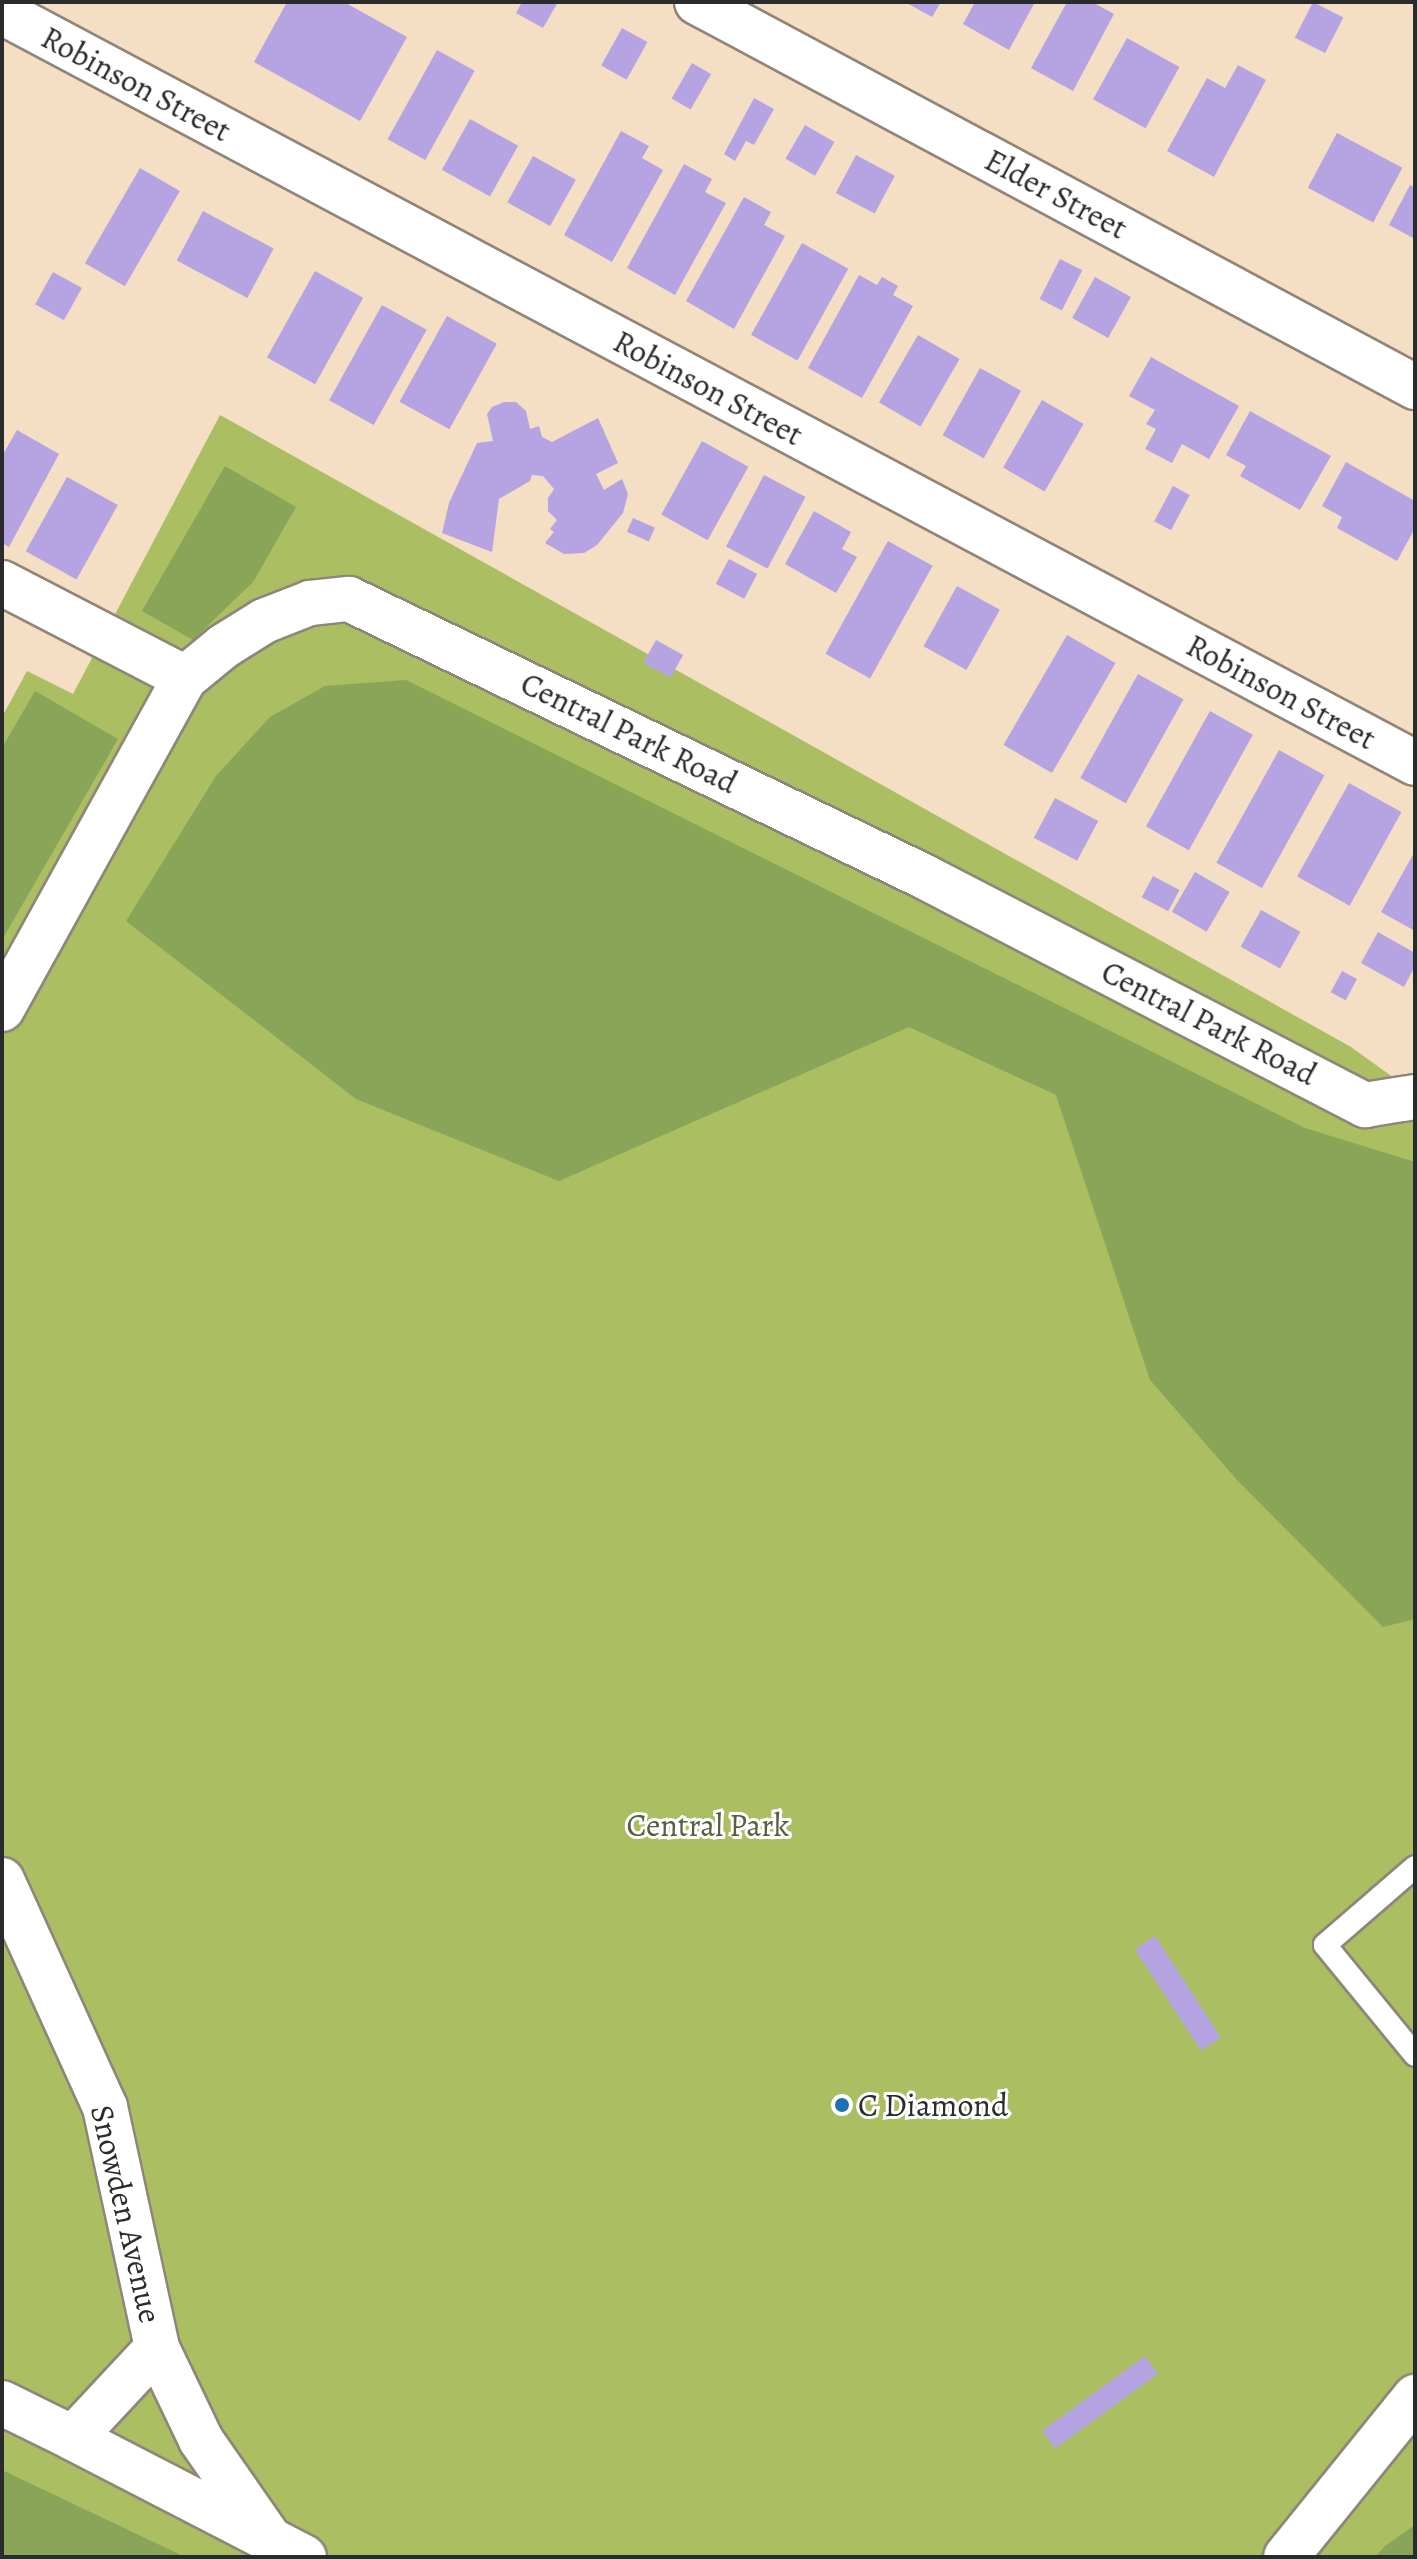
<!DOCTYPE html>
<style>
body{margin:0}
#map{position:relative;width:1417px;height:2559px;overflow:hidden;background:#f4dfc4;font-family:Alegreya,serif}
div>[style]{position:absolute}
.green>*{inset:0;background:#abbe62}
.forest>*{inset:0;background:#88a558}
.building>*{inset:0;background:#b5a3e2;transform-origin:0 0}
.roads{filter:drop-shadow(2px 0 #908578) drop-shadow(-2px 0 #908578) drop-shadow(0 2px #908578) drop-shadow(0 -2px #908578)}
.lane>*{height:22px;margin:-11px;padding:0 11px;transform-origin:11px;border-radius:11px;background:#fff}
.street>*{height:44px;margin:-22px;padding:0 22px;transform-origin:22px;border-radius:22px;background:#fff}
.dots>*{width:22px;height:22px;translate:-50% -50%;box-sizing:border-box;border:4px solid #fff;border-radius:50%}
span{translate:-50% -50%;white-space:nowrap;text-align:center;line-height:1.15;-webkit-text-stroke:6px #fff;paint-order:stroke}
.street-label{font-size:32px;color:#2b2b2b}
.park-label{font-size:32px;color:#585e3e}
.poi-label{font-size:32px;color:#2b2b2b}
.left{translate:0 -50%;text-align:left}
.frame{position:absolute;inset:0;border:4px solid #2b2b2b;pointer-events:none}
</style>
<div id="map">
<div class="green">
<i style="clip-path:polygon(220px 415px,1351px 1047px,1415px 1093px,1415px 2557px,2px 2557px,2px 717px,27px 671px,73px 694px)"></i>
</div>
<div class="forest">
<i style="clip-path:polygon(225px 466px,296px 507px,253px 582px,193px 640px,142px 611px)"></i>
<i style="clip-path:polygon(406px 680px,1305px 1128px,1415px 1162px,1415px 1619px,1383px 1627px,1238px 1481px,1150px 1380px,1056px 1095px,909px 1027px,559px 1181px,356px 1099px,126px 921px,216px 776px,270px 717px,325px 686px)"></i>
<i style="clip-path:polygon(35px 691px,118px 739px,2px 940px,2px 748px)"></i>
<i style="clip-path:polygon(2px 2470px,185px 2557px,2px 2557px)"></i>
<i style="clip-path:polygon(1415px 2525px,1415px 2557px,1375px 2557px,1385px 2546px)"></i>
</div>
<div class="building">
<i style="clip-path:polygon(287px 2px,344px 2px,407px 37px,360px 121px,254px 62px)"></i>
<i style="clip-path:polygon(522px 2px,558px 2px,543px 28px,516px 13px)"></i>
<i style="clip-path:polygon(905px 2px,941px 2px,932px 17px)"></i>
<i style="clip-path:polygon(975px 2px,1035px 2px,1009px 50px,963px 24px)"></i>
<i style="clip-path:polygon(1067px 2px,1092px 2px,1114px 14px,1073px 91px,1031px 68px)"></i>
<i style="left:1313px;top:2px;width:34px;height:40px;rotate:27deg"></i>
<i style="left:622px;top:28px;width:29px;height:43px;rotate:29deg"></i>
<i style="left:1127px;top:38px;width:60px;height:70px;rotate:29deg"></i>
<i style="left:437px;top:50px;width:43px;height:102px;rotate:29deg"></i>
<i style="left:692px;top:63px;width:22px;height:41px;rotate:30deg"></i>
<i style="clip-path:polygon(1238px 65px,1266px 80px,1214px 177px,1167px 151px,1207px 78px,1225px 88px)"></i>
<i style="clip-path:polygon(754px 98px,774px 109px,754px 145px,746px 141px,735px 161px,724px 154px)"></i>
<i style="left:470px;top:119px;width:55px;height:58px;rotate:29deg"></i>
<i style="left:805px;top:125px;width:34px;height:39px;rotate:30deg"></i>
<i style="clip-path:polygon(621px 131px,649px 146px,642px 158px,663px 170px,612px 262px,564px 235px)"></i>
<i style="left:1337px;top:133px;width:74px;height:62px;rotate:28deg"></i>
<i style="left:856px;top:155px;width:44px;height:43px;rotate:28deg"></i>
<i style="left:533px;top:156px;width:49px;height:53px;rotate:29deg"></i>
<i style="clip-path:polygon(684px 164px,712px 179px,705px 192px,726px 203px,675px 295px,627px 268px)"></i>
<i style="left:140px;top:168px;width:46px;height:110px;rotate:30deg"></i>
<i style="clip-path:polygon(1410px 185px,1415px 187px,1415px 239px,1389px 225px)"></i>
<i style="clip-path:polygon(744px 197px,771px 212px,764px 225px,785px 236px,734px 329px,686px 301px)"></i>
<i style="left:203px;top:211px;width:80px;height:56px;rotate:28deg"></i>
<i style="left:802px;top:243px;width:53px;height:105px;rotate:29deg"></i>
<i style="left:1060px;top:259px;width:25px;height:45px;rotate:27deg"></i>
<i style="left:315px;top:271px;width:55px;height:99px;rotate:29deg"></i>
<i style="left:53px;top:272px;width:33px;height:37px;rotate:29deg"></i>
<i style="clip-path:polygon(859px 275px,877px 285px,882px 277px,898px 286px,893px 295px,913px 306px,862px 398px,808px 368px)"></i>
<i style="left:1095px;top:277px;width:41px;height:47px;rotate:29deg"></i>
<i style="left:382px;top:305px;width:51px;height:109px;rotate:29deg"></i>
<i style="left:447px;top:316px;width:57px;height:98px;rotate:29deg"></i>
<i style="left:918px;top:335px;width:48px;height:78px;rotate:30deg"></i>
<i style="clip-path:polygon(1151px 357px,1239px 406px,1209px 459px,1182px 444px,1172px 463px,1145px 449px,1156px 429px,1146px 424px,1155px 410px,1129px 396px)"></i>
<i style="left:980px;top:368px;width:47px;height:77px;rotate:29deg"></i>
<i style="left:1042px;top:400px;width:48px;height:78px;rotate:30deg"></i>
<i style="clip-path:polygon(504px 402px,516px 402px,526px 411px,530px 429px,539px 426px,542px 437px,552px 442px,598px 418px,618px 463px,596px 474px,604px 490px,622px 479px,628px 494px,623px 513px,597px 545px,584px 553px,564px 554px,545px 543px,554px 532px,550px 529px,557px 520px,548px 511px,548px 498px,554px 489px,543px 476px,532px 475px,530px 481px,499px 499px,492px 552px,442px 533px,449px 503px,477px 443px,493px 441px,487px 414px,492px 407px)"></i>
<i style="clip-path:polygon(1250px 411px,1331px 456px,1300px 510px,1240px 476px,1246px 466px,1226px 455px)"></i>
<i style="clip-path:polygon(17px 430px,59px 454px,9px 547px,2px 543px,2px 456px)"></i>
<i style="left:702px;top:441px;width:53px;height:84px;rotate:29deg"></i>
<i style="clip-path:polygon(1346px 462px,1415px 501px,1415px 528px,1397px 561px,1337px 528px,1342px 517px,1322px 506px)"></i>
<i style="left:764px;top:475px;width:47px;height:81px;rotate:28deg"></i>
<i style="left:67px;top:477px;width:58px;height:85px;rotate:29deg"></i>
<i style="left:1173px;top:486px;width:19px;height:40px;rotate:28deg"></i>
<i style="clip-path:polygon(814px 511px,851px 532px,842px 549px,857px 557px,836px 593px,785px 564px)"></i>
<i style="left:633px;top:518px;width:24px;height:15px;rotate:24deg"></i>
<i style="left:888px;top:541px;width:51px;height:129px;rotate:29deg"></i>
<i style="left:729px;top:559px;width:32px;height:28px;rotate:28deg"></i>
<i style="left:957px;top:586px;width:49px;height:69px;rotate:29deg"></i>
<i style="left:1067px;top:635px;width:56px;height:127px;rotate:30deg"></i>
<i style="left:656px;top:640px;width:31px;height:26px;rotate:29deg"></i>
<i style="left:1138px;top:674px;width:52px;height:119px;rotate:29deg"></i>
<i style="left:1210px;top:711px;width:49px;height:132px;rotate:29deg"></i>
<i style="left:1279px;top:750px;width:52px;height:129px;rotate:29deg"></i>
<i style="left:1349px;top:783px;width:60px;height:107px;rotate:29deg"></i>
<i style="left:1055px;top:798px;width:49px;height:45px;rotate:28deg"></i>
<i style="clip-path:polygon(1415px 851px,1415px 931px,1381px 912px)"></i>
<i style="left:1195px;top:872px;width:40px;height:46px;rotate:30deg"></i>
<i style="left:1153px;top:876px;width:30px;height:24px;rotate:28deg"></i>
<i style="left:1261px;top:910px;width:45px;height:42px;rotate:29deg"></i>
<i style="clip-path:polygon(1378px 932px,1415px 953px,1415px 966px,1404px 987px,1361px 963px)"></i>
<i style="left:1342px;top:971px;width:17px;height:24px;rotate:28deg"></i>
<i style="left:1155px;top:1936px;width:121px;height:24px;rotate:57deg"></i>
<i style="left:1145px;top:2356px;width:22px;height:127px;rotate:54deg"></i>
</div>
<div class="roads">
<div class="lane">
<i style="left:1415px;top:1867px;width:119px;rotate:139.1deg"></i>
<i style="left:1325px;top:1945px;width:142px;rotate:50.7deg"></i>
</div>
<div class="street">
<i style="left:697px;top:2px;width:815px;rotate:28.2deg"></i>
<i style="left:2px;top:12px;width:1600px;rotate:27.99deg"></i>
<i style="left:2px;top:583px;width:206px;rotate:27.4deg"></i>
<i style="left:2px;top:1009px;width:378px;rotate:-61.1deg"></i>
<i style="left:185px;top:678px;width:50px;rotate:-39.4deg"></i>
<i style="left:224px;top:646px;width:47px;rotate:-32deg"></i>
<i style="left:264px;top:621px;width:49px;rotate:-21.4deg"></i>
<i style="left:310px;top:603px;width:39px;rotate:-6deg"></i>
<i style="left:349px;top:599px;width:640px;rotate:25.76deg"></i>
<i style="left:925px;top:877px;width:496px;rotate:27.4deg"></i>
<i style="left:1365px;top:1105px;width:51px;rotate:-9.1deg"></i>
<i style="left:2px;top:1880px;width:249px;rotate:65.6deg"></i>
<i style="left:105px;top:2107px;width:247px;rotate:77.8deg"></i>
<i style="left:157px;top:2348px;width:102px;rotate:64.4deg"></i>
<i style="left:201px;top:2440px;width:119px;rotate:55.2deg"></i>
<i style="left:2px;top:2403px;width:79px;rotate:26.2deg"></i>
<i style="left:73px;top:2438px;width:123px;rotate:-47deg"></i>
<i style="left:73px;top:2438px;width:260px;rotate:27.3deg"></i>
<i style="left:1286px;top:2557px;width:206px;rotate:-51.1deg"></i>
</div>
</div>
<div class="dots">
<i style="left:842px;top:2105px;background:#1f6fb2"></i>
</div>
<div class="street-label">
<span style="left:136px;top:84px;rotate:28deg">Robinson Street</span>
<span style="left:1056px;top:194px;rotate:28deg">Elder Street</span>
<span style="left:708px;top:388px;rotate:28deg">Robinson Street</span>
<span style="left:1281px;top:692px;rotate:28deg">Robinson Street</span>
<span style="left:629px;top:733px;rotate:26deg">Central Park Road</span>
<span style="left:1209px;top:1023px;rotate:27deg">Central Park Road</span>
<span style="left:126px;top:2214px;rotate:77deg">Snowden Avenue</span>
</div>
<div class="park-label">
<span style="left:708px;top:1825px">Central Park</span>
</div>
<div class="poi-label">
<span class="left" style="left:858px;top:2105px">C Diamond</span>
</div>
<div class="frame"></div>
</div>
